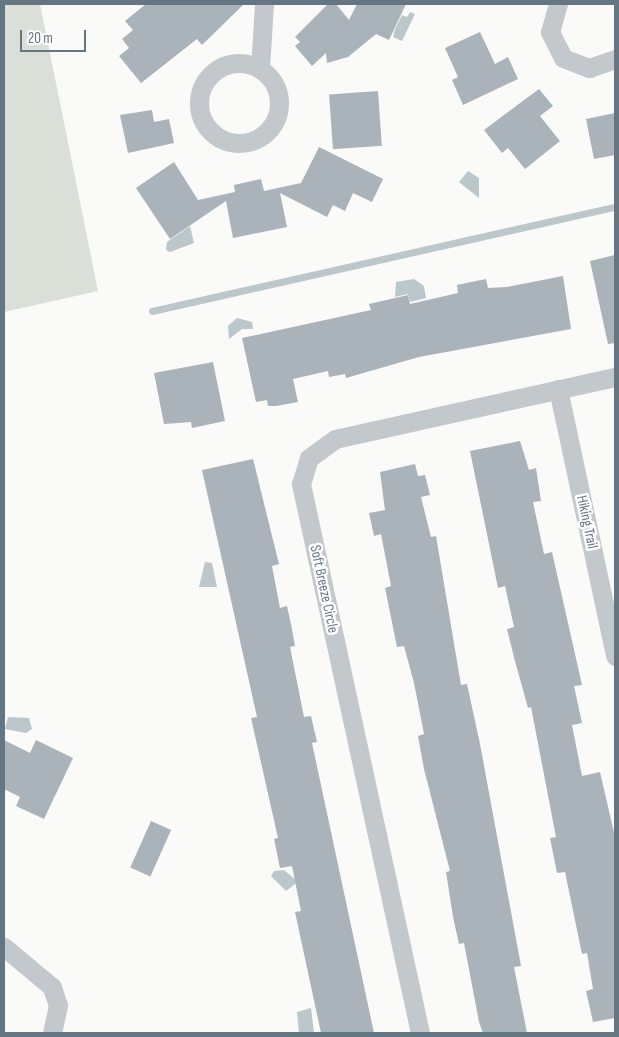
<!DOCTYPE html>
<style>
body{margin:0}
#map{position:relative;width:619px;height:1037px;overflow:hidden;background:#fafaf8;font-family:"Sofia Sans Condensed",sans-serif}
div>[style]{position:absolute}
.green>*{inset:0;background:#dadfd7}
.water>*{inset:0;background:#bbc7cb}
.stream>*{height:7px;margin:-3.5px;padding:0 3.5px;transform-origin:3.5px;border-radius:3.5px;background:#bbc7cb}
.building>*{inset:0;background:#aab3b9;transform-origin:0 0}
.street>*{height:19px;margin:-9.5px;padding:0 9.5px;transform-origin:9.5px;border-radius:9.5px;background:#c3c8cc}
.street>.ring{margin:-9.5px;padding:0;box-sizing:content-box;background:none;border:19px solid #c3c8cc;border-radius:50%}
span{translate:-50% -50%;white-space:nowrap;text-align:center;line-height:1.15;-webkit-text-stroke:5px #fff;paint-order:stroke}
.street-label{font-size:15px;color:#657683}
.frame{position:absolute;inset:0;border:5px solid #657683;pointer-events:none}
.scale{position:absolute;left:20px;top:30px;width:66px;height:22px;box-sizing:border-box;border:2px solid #657683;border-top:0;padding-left:6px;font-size:15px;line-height:18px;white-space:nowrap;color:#657683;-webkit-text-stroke:4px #fff;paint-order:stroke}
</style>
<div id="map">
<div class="green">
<i style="clip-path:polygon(4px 4px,40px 4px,98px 291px,4px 312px)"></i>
</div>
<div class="water">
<i style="clip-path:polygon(410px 12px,415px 14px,402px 41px,393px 37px,395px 29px,402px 15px,407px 17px)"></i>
<i style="clip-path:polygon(468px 171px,479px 178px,479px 198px,459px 182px)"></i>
<i style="clip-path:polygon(190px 226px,194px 243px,170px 252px,166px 250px,167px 242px)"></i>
<i style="clip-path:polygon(414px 279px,424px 286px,426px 298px,410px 302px,408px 294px,395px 297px,396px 282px)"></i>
<i style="clip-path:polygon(237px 318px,252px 322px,253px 329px,242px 329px,229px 339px,228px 326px)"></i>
<i style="clip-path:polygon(205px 562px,212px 563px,217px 587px,199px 587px)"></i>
<i style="clip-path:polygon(8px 717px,29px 718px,32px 729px,26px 733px,5px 729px)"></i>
<i style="clip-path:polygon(284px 870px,298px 882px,286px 891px,271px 876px,274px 871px)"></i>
<i style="clip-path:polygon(311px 1008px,314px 1033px,299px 1033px,297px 1012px)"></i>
</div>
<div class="stream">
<i style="left:152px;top:311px;width:475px;rotate:-12.7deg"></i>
</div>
<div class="building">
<i style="clip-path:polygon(146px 4px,244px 4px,202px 45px,197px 39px,141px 83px,119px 56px,129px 48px,122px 39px,133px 30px,125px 21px)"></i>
<i style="clip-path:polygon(328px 4px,336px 4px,349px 20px,357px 4px,406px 4px,389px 40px,376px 34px,348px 57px,327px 63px,326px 53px,312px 66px,295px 46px,300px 42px,295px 37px)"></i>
<i style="clip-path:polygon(480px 32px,495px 64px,508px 57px,518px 79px,463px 105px,452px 80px,458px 77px,445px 48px)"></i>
<i style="clip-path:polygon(539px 89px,553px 106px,540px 116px,560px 141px,525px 169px,508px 148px,502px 153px,484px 130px)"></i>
<i style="left:378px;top:91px;width:55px;height:49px;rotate:86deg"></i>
<i style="clip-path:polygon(152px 110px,154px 122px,169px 119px,174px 143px,128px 153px,120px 115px)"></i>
<i style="clip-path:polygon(615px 113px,615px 155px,594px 159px,586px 119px)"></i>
<i style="clip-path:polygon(319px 147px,383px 179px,372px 202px,353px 193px,345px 211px,333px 205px,327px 217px,280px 193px,287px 227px,233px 238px,226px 201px,170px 239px,136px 188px,174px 162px,198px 200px,235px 192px,234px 185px,261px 179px,264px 191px,301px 183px)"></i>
<i style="clip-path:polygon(615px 255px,615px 343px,608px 344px,590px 261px)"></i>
<i style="clip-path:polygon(563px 276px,571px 329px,419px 357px,346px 378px,345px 374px,329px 377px,328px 371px,293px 379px,298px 402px,276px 406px,268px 406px,267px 400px,256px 402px,242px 338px,371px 310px,369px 304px,408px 295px,410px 304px,458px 293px,457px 285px,486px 279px,488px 288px,507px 287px)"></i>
<i style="clip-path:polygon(213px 362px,225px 421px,192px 428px,191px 422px,164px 424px,154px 373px)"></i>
<i style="clip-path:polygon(520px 441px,529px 470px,536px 468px,541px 501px,533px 502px,544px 554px,552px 552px,582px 685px,574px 686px,582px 723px,572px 725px,582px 776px,600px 772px,615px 837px,615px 1018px,593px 1022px,586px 991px,593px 989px,587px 953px,582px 954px,565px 872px,557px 873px,550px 838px,556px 837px,531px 707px,528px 708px,515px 661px,507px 629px,514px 627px,505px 586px,498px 588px,470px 451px)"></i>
<i style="clip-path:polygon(253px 459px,279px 564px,272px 566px,280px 608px,287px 606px,292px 629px,295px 646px,290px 647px,304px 717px,311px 716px,317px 742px,312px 743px,374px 1033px,321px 1033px,295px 912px,301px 911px,292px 866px,280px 868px,274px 839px,278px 838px,251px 718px,257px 717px,202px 470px)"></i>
<i style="clip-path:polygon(415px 464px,418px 476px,425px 475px,430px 495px,421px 497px,431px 537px,436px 536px,461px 685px,467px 684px,480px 744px,521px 966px,514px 967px,527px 1033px,483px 1033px,479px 1022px,464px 943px,459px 944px,453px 917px,446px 872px,450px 871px,424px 769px,418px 736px,424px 734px,414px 683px,404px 646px,397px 647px,385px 588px,391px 586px,381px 534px,374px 536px,369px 513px,385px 510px,380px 472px)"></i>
<i style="clip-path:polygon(4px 740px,30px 753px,36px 740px,73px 758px,44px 819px,16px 806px,20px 797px,4px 789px)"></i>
<i style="left:151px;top:821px;width:22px;height:51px;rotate:24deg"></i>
</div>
<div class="street">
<i style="left:558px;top:4px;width:29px;rotate:106deg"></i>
<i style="left:550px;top:32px;width:29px;rotate:63deg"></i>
<i style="left:563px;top:58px;width:28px;rotate:21deg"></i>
<i style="left:589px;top:68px;width:28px;rotate:-19deg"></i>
<i class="ring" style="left:199px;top:63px;width:61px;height:61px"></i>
<i style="left:260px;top:69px;width:65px;rotate:-86.5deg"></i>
<i style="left:558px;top:389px;width:273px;rotate:77.9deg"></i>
<i style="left:4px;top:947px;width:62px;rotate:39.8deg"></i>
<i style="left:52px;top:987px;width:19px;rotate:72deg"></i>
<i style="left:58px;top:1005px;width:29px;rotate:102deg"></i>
<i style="left:420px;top:1033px;width:562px;rotate:-102.23deg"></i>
<i style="left:301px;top:484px;width:27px;rotate:-73deg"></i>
<i style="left:309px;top:458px;width:32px;rotate:-36deg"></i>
<i style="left:335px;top:439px;width:287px;rotate:-12.5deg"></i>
</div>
<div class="street-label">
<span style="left:587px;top:522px;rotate:78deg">Hiking Trail</span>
<span style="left:324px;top:589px;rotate:78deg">Soft Breeze Circle</span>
</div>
<div class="frame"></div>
<div class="scale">20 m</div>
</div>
